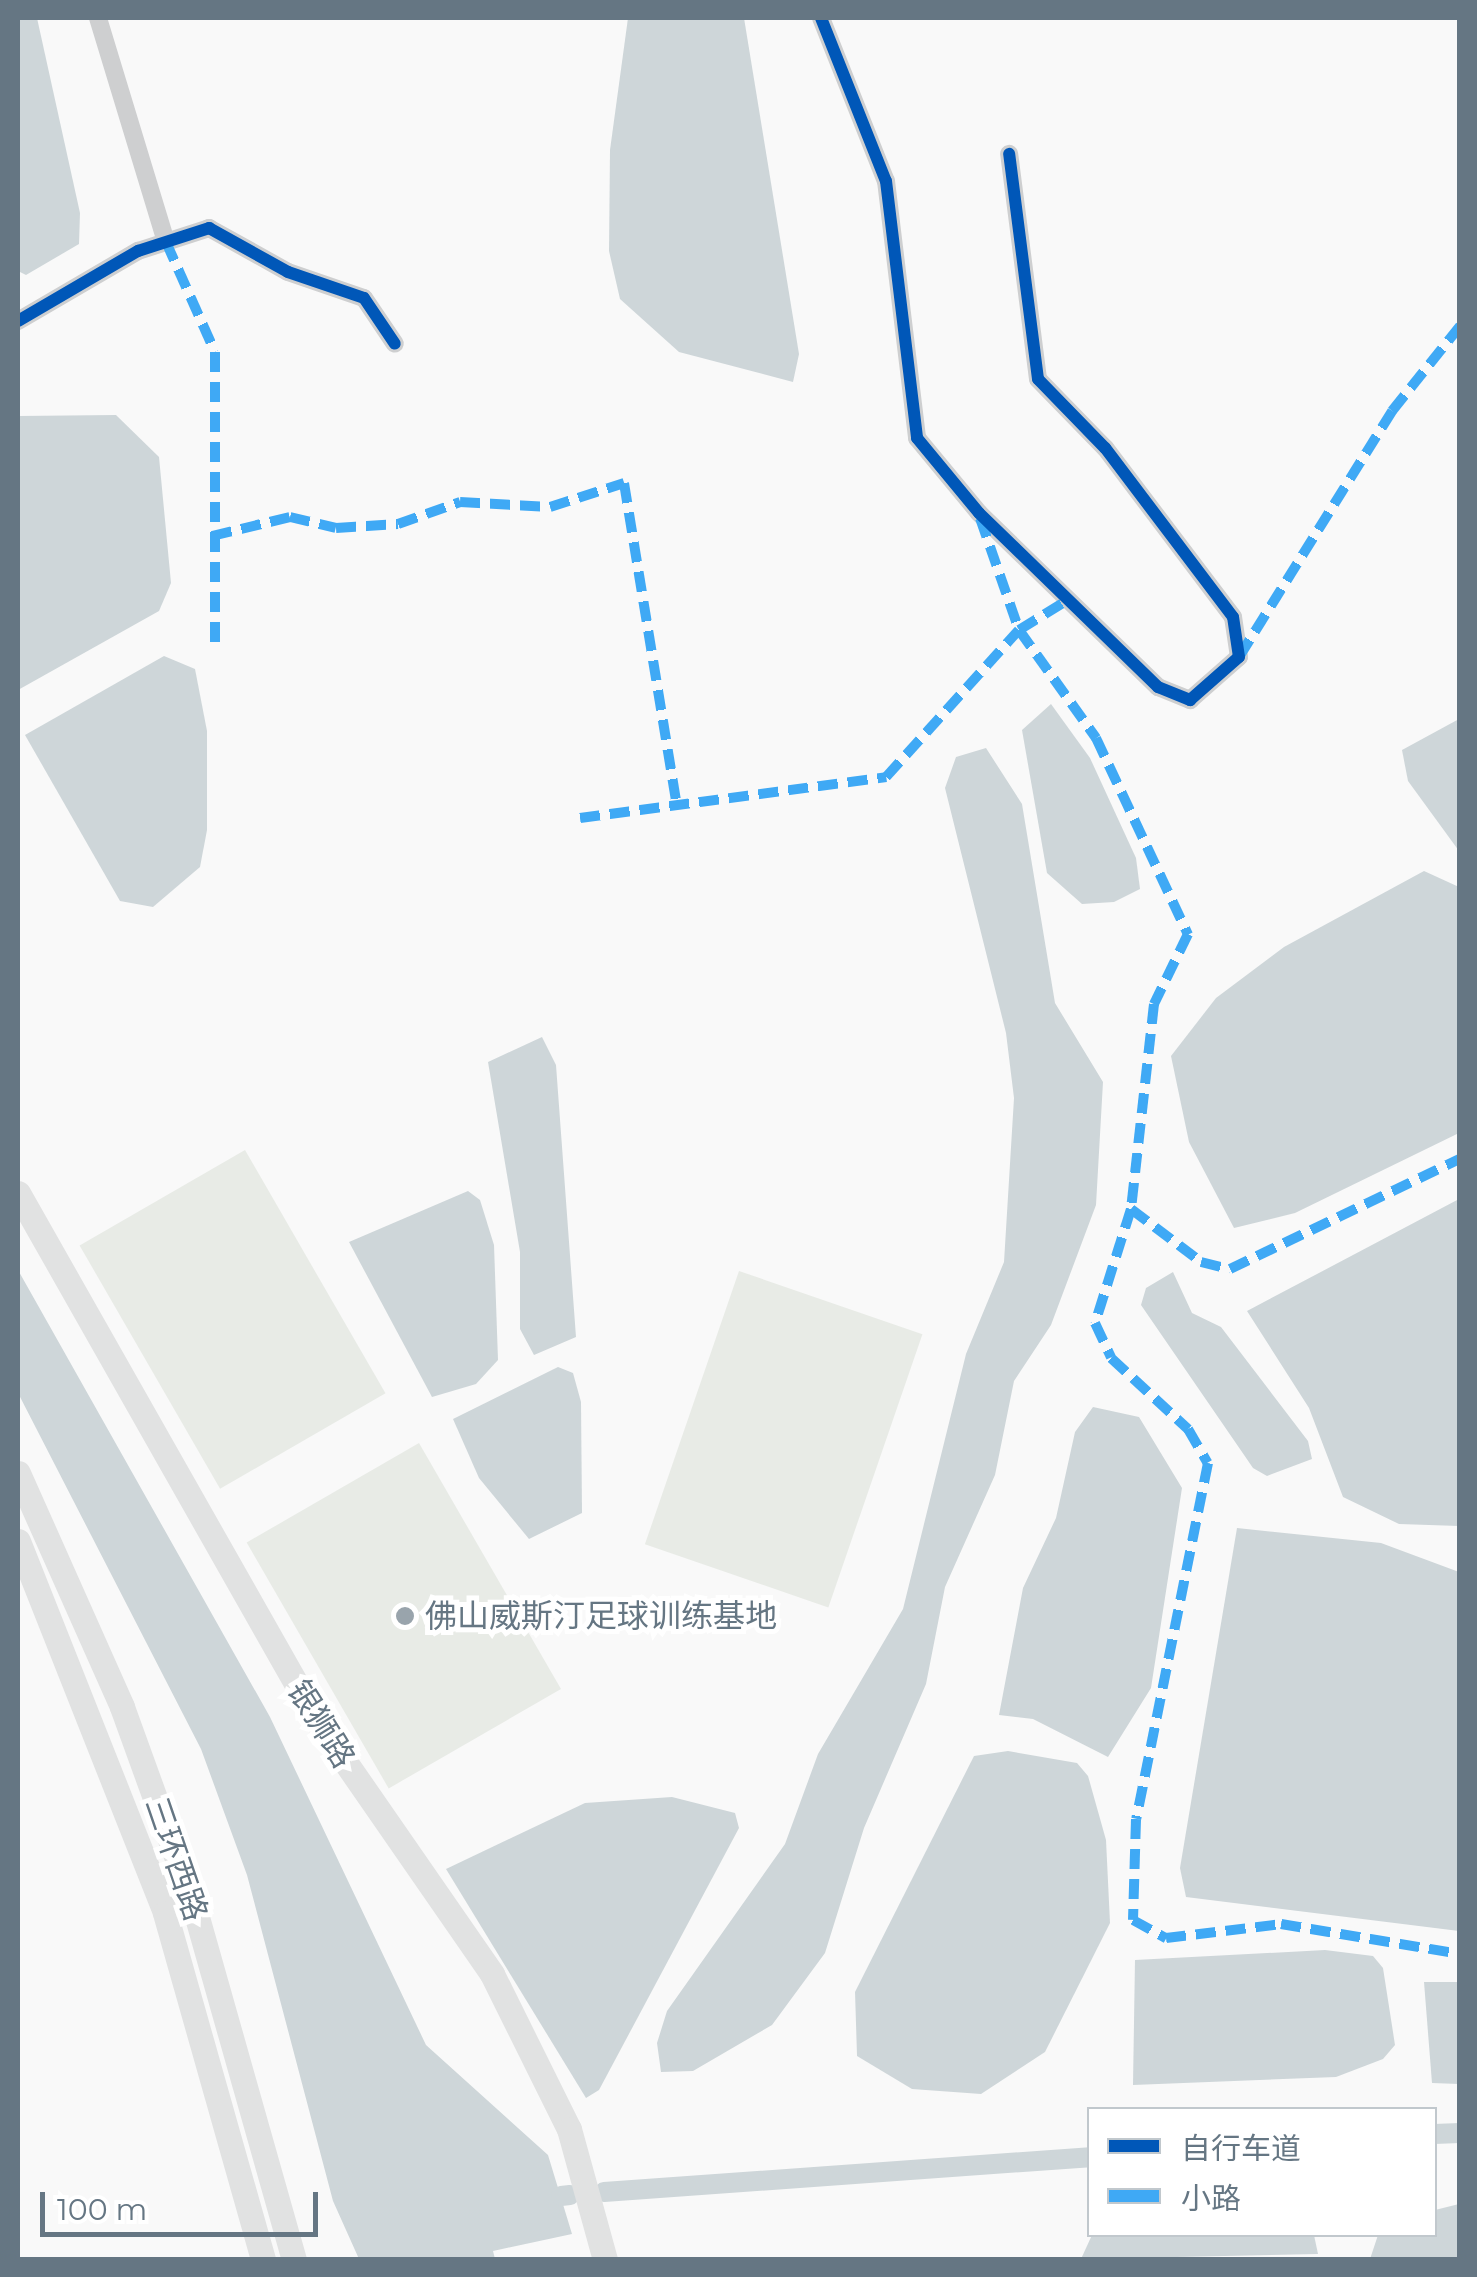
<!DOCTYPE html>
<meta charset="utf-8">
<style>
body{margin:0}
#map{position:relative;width:1477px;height:2277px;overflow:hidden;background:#f9f9f9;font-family:Montserrat,"Noto Sans SC",sans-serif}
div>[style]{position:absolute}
.green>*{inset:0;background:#e8ebe6;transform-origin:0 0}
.water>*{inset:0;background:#ced6d9}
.canal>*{height:20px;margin:-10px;padding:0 10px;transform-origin:10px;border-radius:10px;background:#ced6d9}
.minor>*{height:18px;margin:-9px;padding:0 9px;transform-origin:9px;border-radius:9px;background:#cecfd0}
.secondary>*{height:25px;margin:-12.5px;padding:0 12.5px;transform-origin:12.5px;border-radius:12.5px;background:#e1e2e2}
.quiet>*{height:10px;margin-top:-5px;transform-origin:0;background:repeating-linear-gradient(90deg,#3fa9f5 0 20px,transparent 0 30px)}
.cycleway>*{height:12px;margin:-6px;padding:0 6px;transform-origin:6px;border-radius:6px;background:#0057b8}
.dots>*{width:28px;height:28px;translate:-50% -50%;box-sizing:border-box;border:5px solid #fff;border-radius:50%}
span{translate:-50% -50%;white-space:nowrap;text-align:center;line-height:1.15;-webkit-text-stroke:10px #fff;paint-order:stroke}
.poi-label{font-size:32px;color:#657683}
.left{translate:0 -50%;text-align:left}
.street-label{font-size:32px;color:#657683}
.frame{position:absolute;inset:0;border:20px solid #657683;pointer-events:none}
.legend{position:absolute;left:1087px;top:2107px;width:350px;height:130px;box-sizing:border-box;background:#fff;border:2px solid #c1c8cd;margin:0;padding:12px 18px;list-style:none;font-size:30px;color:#657683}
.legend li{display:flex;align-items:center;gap:20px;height:50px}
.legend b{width:50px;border:2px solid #c1c8cd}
.scale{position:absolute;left:40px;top:2192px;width:278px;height:45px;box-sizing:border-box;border:5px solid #657683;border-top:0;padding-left:12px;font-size:30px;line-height:35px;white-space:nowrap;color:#657683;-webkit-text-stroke:8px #fff;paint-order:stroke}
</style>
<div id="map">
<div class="green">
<i style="left:245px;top:1150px;width:281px;height:191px;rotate:60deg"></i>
<i style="left:739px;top:1271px;width:194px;height:289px;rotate:19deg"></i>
<i style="left:419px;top:1443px;width:284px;height:199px;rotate:60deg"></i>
</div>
<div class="water">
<i style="clip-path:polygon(18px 18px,37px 18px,80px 213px,79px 244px,26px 275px,18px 271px)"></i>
<i style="clip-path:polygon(628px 18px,744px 18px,799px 354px,793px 382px,679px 352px,620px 299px,609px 251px,610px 150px)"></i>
<i style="clip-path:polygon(116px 415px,159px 457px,171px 583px,159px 611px,18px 690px,18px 416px)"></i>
<i style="clip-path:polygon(164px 656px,195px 669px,207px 731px,207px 830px,200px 867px,153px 907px,120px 901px,25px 735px)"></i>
<i style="clip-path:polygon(1051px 704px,1090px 758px,1136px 858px,1140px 889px,1114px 902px,1082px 904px,1047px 873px,1022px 730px)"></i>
<i style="clip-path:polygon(1459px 719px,1459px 851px,1408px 781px,1402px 750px)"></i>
<i style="clip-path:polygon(986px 748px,1022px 804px,1055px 1003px,1103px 1082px,1096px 1205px,1051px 1325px,1014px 1381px,995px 1475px,945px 1587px,926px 1684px,864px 1828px,825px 1953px,772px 2025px,693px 2071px,661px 2072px,657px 2043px,667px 2011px,785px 1844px,818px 1754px,903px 1609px,966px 1354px,1004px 1262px,1014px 1098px,1006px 1033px,945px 788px,956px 757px)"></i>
<i style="clip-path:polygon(1424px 871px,1459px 887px,1459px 1133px,1295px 1213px,1234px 1228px,1189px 1142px,1171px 1056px,1216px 998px,1284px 947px)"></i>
<i style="clip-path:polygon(542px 1037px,556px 1065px,576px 1337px,534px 1355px,520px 1329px,520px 1252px,488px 1062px)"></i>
<i style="clip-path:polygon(468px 1191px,480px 1200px,494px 1245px,498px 1360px,476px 1384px,432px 1397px,349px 1242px)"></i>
<i style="clip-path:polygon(1459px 1199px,1459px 1526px,1399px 1524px,1343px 1497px,1309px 1408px,1247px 1311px)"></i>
<i style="clip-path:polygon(18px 1270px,270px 1717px,426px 2045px,548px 2155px,572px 2234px,493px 2251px,495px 2259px,359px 2259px,333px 2201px,247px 1875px,201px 1749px,18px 1393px)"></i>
<i style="clip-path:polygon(1173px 1272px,1192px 1313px,1221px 1327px,1308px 1441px,1312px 1459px,1267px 1476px,1253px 1468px,1141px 1305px,1146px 1288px)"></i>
<i style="clip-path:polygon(558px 1367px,573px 1373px,581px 1402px,582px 1513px,529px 1539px,479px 1478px,453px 1419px)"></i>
<i style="clip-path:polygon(1093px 1407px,1139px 1417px,1182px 1488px,1151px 1688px,1108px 1757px,1033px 1719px,999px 1715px,1023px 1588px,1056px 1518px,1075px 1432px)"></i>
<i style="clip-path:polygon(1237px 1528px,1381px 1543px,1459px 1572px,1459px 1931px,1186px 1897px,1180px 1868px)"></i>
<i style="clip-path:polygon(1008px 1751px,1077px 1763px,1088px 1776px,1106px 1840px,1110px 1923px,1045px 2052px,981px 2094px,912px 2089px,857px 2056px,855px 1992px,974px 1756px)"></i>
<i style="clip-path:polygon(672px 1797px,735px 1813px,739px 1828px,599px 2090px,586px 2098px,446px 1869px,585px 1803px)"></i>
<i style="clip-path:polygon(1325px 1950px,1373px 1956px,1383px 1968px,1395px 2045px,1383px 2059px,1336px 2077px,1133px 2085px,1135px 1960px)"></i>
<i style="clip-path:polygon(1424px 1982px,1459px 1982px,1459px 2084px,1432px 2083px)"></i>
<i style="clip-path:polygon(1459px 2204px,1459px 2259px,1370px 2259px,1378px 2235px,1434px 2234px,1435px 2210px)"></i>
<i style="clip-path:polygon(1092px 2235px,1314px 2235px,1318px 2254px,1081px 2259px)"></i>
</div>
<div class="canal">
<i style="left:1434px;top:2134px;width:26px;rotate:-2deg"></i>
<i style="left:604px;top:2192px;width:487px;rotate:-4.1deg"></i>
<i style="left:561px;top:2196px;width:9px;rotate:-6deg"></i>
</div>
<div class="minor">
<i style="left:98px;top:18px;width:234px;rotate:73.1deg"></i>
<i style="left:821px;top:18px;width:175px;rotate:68.3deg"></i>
<i style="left:886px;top:181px;width:259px;rotate:83.1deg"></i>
<i style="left:917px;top:438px;width:97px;rotate:50.4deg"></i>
<i style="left:979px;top:513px;width:250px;rotate:44.2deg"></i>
<i style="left:1158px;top:687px;width:35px;rotate:22deg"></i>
<i style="left:1190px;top:700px;width:65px;rotate:-41.3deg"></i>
<i style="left:1239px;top:657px;width:40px;rotate:-98.5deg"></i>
<i style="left:1233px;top:617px;width:212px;rotate:-127.1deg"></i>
<i style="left:1105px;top:448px;width:96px;rotate:-134.2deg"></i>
<i style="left:1038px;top:379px;width:227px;rotate:-97.3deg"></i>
<i style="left:18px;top:321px;width:139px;rotate:-30.3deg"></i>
<i style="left:138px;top:251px;width:75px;rotate:-17.9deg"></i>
<i style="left:209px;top:228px;width:90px;rotate:29.1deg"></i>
<i style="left:288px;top:272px;width:80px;rotate:18.9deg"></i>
<i style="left:364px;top:298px;width:55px;rotate:56deg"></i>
</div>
<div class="secondary">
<i style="left:18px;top:1193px;width:610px;rotate:60.45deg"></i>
<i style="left:319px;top:1724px;width:304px;rotate:55.3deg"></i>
<i style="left:492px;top:1974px;width:173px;rotate:63.6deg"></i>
<i style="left:569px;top:2129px;width:136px;rotate:74.6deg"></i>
<i style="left:18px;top:1473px;width:256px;rotate:66deg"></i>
<i style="left:122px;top:1707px;width:208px;rotate:70.1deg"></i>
<i style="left:193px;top:1903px;width:371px;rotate:74.2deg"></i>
<i style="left:18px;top:1541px;width:400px;rotate:68.4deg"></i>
<i style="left:165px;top:1913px;width:361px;rotate:74.2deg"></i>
</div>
<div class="quiet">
<i style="left:166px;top:242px;width:120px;rotate:66deg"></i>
<i style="left:215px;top:352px;width:296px;rotate:90deg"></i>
<i style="left:980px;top:518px;width:119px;rotate:70.8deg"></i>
<i style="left:1019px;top:630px;width:133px;rotate:54.5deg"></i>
<i style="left:1096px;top:738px;width:217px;rotate:64.9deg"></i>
<i style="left:1188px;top:934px;width:78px;rotate:115.9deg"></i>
<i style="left:1154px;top:1004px;width:206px;rotate:96.4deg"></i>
<i style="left:1131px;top:1209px;width:120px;rotate:107.5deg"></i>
<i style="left:1095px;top:1323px;width:38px;rotate:65deg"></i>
<i style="left:1111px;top:1358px;width:105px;rotate:42.7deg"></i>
<i style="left:1188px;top:1429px;width:39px;rotate:60deg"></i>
<i style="left:1208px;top:1463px;width:363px;rotate:101.4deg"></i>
<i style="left:1136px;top:1819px;width:101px;rotate:91.7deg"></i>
<i style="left:1133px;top:1920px;width:38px;rotate:29deg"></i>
<i style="left:1166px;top:1938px;width:116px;rotate:-6.9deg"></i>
<i style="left:1281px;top:1924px;width:181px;rotate:9.5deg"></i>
<i style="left:212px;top:536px;width:80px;rotate:-13.7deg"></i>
<i style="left:290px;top:517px;width:47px;rotate:13.4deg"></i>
<i style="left:336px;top:528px;width:62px;rotate:-3.7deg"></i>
<i style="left:398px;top:524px;width:66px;rotate:-19.5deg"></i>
<i style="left:460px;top:502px;width:90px;rotate:3.2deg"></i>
<i style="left:550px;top:507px;width:78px;rotate:-18deg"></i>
<i style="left:624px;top:483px;width:326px;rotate:80.7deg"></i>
<i style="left:1239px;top:657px;width:290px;rotate:-58.1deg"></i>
<i style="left:1392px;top:411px;width:109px;rotate:-51.3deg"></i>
<i style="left:580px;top:818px;width:309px;rotate:-7.6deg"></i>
<i style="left:886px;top:777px;width:198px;rotate:-47.9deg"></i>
<i style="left:1019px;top:630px;width:61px;rotate:-31.6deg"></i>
<i style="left:1131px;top:1209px;width:88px;rotate:37.1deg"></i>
<i style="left:1201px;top:1262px;width:30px;rotate:14deg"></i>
<i style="left:1230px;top:1269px;width:255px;rotate:-25.6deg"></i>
</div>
<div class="cycleway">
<i style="left:821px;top:18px;width:175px;rotate:68.3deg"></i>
<i style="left:886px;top:181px;width:259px;rotate:83.1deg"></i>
<i style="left:917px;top:438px;width:97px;rotate:50.4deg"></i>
<i style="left:979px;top:513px;width:250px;rotate:44.2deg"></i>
<i style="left:1158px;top:687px;width:35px;rotate:22deg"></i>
<i style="left:1190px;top:700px;width:65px;rotate:-41.3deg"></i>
<i style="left:1239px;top:657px;width:40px;rotate:-98.5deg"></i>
<i style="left:1233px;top:617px;width:212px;rotate:-127.1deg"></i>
<i style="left:1105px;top:448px;width:96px;rotate:-134.2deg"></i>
<i style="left:1038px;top:379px;width:227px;rotate:-97.3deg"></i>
<i style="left:18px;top:321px;width:139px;rotate:-30.3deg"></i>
<i style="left:138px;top:251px;width:75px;rotate:-17.9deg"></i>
<i style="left:209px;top:228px;width:90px;rotate:29.1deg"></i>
<i style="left:288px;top:272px;width:80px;rotate:18.9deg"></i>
<i style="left:364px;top:298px;width:55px;rotate:56deg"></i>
</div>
<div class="dots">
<i style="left:405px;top:1616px;background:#99a4ac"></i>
</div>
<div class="poi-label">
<span class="left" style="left:425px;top:1616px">佛山威斯汀足球训练基地</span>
</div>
<div class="street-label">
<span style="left:321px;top:1724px;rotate:58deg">银狮路</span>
<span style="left:176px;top:1859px;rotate:71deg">三环西路</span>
</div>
<div class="frame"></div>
<ul class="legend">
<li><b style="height:12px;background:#0057b8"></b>自行车道</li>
<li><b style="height:12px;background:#3fa9f5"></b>小路</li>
</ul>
<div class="scale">100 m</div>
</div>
